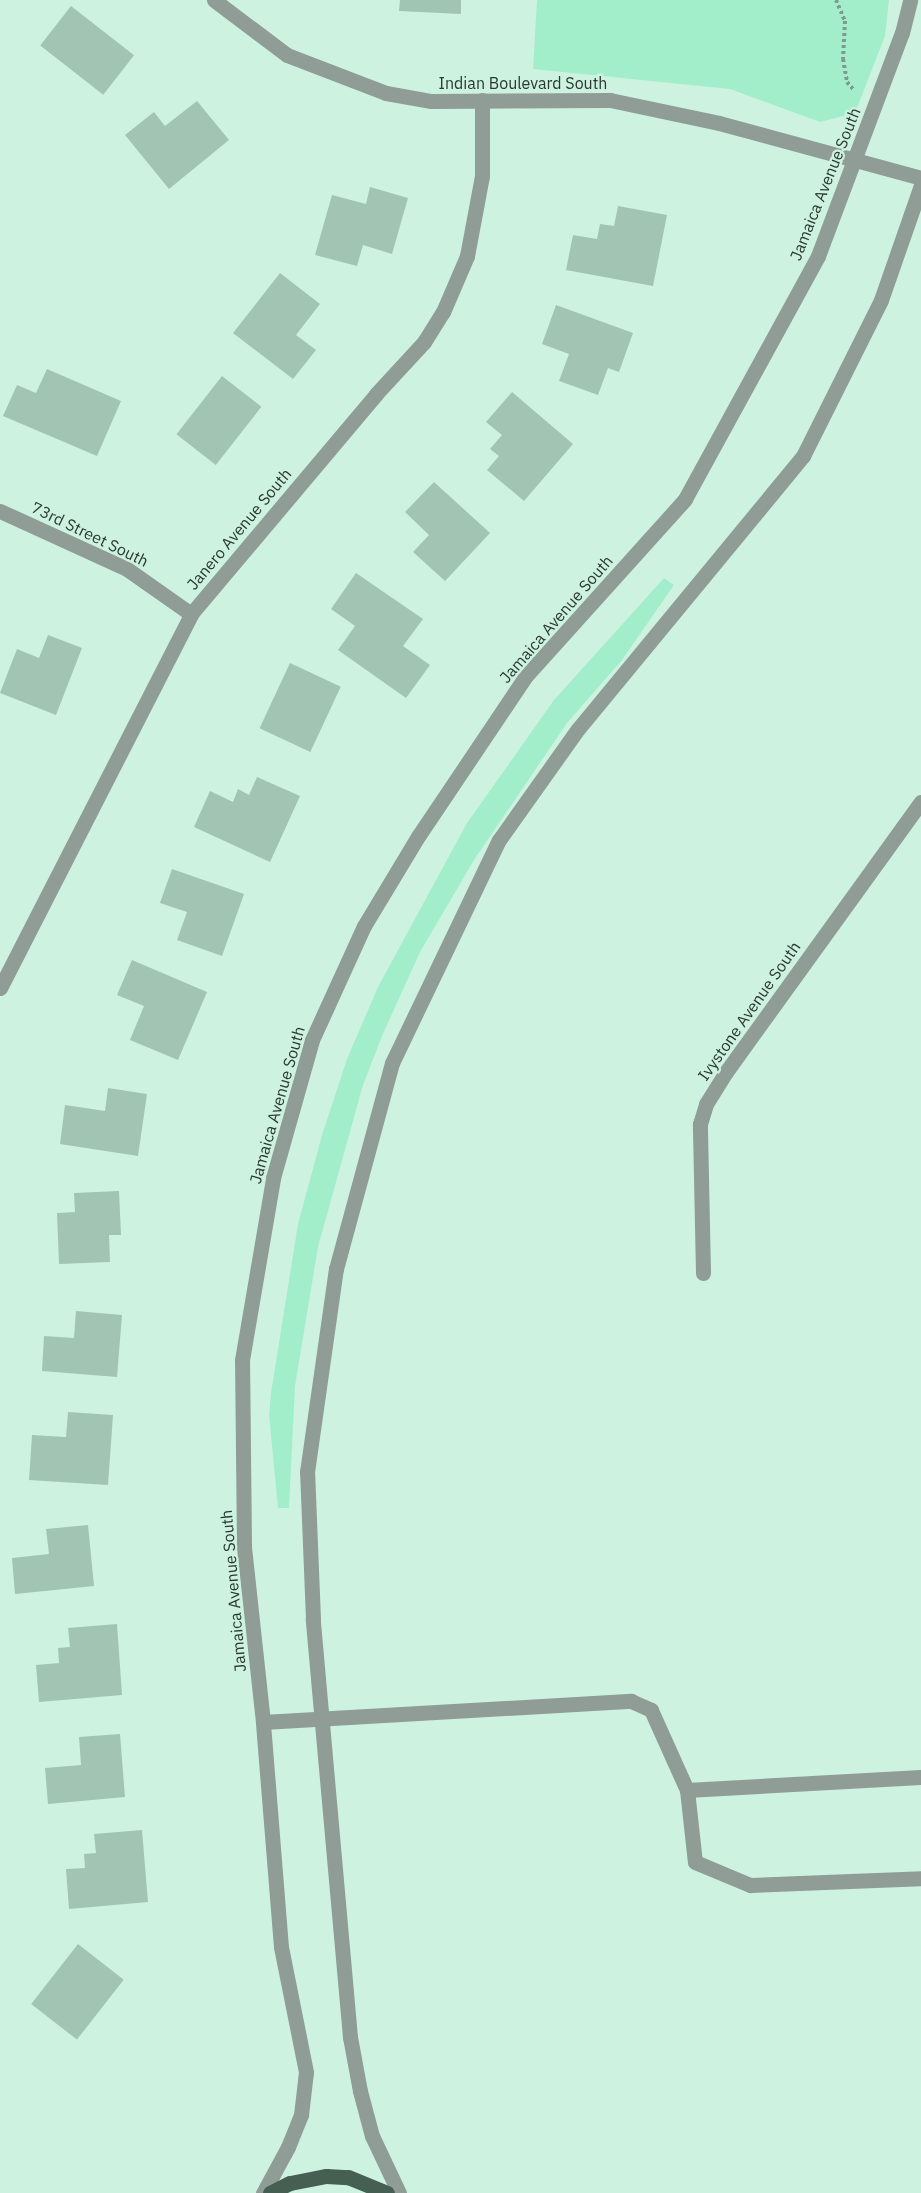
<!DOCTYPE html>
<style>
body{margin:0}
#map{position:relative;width:921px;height:2193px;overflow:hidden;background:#cef2e0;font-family:"IBM Plex Sans",sans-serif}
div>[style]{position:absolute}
.green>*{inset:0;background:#a2eecb}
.building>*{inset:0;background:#a2c4b3;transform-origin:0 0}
.path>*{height:4px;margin-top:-2px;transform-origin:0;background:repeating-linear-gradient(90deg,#80998d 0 3px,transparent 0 6px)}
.minor>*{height:15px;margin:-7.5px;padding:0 7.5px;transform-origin:7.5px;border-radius:7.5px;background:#8f9d96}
.major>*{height:15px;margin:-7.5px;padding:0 7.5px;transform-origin:7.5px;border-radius:7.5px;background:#456053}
span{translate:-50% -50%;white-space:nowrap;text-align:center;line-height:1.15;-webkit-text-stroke:4.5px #cef2e0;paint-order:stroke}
.street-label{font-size:16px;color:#2a3831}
</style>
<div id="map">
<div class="green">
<i style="clip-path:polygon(537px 0,889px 0,885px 36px,855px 113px,820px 122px,730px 89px,533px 69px)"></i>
<i style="clip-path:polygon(664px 578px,674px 585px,622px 660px,567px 723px,474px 860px,420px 952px,382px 1036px,363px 1085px,318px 1247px,295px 1386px,289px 1508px,278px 1508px,269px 1415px,271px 1393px,298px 1224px,322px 1135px,347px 1059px,378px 987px,467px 823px,554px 700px)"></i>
</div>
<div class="building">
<i style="clip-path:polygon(400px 0,461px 0,461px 14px,399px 11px)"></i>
<i style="left:71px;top:6px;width:80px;height:50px;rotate:38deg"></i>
<i style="clip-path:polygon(197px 101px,229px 140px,169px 189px,125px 135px,154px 112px,165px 126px)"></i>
<i style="clip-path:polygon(370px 187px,408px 198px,392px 254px,363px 245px,357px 266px,315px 255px,332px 195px,366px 204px)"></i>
<i style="clip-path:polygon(618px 206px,667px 215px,653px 286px,566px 270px,573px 235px,597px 239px,600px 224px,614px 226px)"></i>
<i style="clip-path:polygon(280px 273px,320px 304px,296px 335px,316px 350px,293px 379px,233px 333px)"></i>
<i style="clip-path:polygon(556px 305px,633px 333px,619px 372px,608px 368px,598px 395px,559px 381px,569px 354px,542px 344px)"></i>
<i style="clip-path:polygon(47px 369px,121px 401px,97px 456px,3px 416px,17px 385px,36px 393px)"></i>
<i style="left:222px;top:376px;width:50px;height:74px;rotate:38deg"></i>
<i style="clip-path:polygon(512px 392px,573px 444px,524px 501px,487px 470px,499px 456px,490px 449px,502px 435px,486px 422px)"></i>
<i style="clip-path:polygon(434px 482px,490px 533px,445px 581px,413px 552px,429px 535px,405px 512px)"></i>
<i style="clip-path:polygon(356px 573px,423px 619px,403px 646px,430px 665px,406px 698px,338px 650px,355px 626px,331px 609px)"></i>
<i style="clip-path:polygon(48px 635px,82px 648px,56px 715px,0 693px,17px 649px,39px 658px)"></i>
<i style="left:290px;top:663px;width:56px;height:72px;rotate:25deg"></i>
<i style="clip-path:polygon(257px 777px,300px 796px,270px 862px,194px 827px,210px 791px,233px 802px,238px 789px,249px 795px)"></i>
<i style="clip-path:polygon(172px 869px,244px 894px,222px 956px,177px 940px,187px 912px,160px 903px)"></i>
<i style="clip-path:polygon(132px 960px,207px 992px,178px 1060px,130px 1040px,144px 1006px,117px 995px)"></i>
<i style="clip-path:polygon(108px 1088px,147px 1094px,138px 1156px,60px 1144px,65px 1105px,105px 1111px)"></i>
<i style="clip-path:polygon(119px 1191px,121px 1235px,109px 1235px,110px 1262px,59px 1264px,57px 1213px,75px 1212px,74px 1193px)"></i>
<i style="clip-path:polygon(76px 1311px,122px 1315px,117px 1377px,42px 1371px,44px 1336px,74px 1338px)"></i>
<i style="clip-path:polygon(68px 1412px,113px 1415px,108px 1485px,29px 1480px,32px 1435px,66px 1437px)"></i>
<i style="clip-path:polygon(88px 1525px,94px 1586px,15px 1594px,12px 1558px,49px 1554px,46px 1529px)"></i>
<i style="clip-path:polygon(117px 1624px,122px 1695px,39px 1702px,36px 1665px,59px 1663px,58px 1648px,70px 1647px,68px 1628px)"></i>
<i style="clip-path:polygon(120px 1734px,125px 1797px,48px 1804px,45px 1768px,81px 1765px,79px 1737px)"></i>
<i style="clip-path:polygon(142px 1830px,148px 1902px,69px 1909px,66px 1869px,85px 1868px,84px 1854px,96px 1853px,94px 1834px)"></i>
<i style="left:78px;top:1944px;width:58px;height:76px;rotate:38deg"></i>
</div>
<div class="path">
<i style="left:836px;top:0;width:23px;rotate:67deg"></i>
<i style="left:845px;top:21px;width:38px;rotate:93deg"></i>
<i style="left:843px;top:59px;width:23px;rotate:80deg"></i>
<i style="left:847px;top:82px;width:11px;rotate:49deg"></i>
</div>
<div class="minor">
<i style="left:214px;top:0;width:91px;rotate:37deg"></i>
<i style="left:287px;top:55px;width:106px;rotate:21deg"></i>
<i style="left:386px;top:93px;width:46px;rotate:10.1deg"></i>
<i style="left:431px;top:101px;width:179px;rotate:-0.3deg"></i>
<i style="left:610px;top:100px;width:111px;rotate:11.9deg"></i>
<i style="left:719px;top:123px;width:209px;rotate:15.2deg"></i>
<i style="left:0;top:511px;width:140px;rotate:24.5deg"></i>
<i style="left:127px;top:569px;width:78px;rotate:35.1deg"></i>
<i style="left:0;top:988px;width:420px;rotate:-62.9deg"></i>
<i style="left:191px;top:614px;width:287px;rotate:-49.9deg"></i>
<i style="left:376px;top:394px;width:71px;rotate:-47.3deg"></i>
<i style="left:424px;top:342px;width:36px;rotate:-58deg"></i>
<i style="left:443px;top:312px;width:61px;rotate:-66.8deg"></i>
<i style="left:467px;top:256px;width:81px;rotate:-79.4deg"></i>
<i style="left:482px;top:176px;width:76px;rotate:-90deg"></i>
<i style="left:703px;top:1273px;width:149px;rotate:-91.2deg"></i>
<i style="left:700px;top:1124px;width:21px;rotate:-73deg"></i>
<i style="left:706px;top:1104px;width:38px;rotate:-58deg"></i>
<i style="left:726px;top:1072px;width:333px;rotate:-54.2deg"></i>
<i style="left:263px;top:1722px;width:369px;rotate:-3.3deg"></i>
<i style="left:631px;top:1701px;width:22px;rotate:24deg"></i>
<i style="left:651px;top:1710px;width:88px;rotate:65.8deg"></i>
<i style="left:687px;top:1790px;width:72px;rotate:83.7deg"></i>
<i style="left:695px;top:1862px;width:60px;rotate:22.7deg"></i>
<i style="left:750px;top:1885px;width:171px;rotate:-2.3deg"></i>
<i style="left:687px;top:1790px;width:234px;rotate:-3.2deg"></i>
<i style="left:263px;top:2193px;width:52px;rotate:-61.5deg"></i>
<i style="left:288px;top:2147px;width:35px;rotate:-68deg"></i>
<i style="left:301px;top:2115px;width:43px;rotate:-83.4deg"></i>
<i style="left:306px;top:2072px;width:127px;rotate:-101.3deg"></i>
<i style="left:281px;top:1947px;width:226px;rotate:-94.6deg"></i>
<i style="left:263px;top:1722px;width:177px;rotate:-96.2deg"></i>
<i style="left:244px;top:1546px;width:186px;rotate:-90.6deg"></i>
<i style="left:242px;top:1360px;width:185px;rotate:-80.3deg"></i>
<i style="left:273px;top:1178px;width:143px;rotate:-74.2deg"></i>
<i style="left:312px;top:1040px;width:125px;rotate:-65.5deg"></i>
<i style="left:364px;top:926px;width:106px;rotate:-58.9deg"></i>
<i style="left:419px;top:835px;width:190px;rotate:-56.1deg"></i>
<i style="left:525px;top:677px;width:239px;rotate:-48deg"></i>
<i style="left:685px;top:499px;width:277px;rotate:-61.3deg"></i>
<i style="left:818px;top:256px;width:238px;rotate:-69.4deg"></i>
<i style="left:902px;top:33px;width:34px;rotate:-76deg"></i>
<i style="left:399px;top:2193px;width:63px;rotate:-115.3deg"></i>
<i style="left:372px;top:2136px;width:47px;rotate:-104.9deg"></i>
<i style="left:360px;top:2091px;width:55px;rotate:-100.5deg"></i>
<i style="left:350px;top:2037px;width:420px;rotate:-95.1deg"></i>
<i style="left:313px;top:1619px;width:147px;rotate:-92.3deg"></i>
<i style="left:307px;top:1472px;width:205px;rotate:-81.9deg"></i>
<i style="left:336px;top:1269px;width:213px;rotate:-74.8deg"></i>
<i style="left:392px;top:1063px;width:247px;rotate:-64.4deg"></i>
<i style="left:499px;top:840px;width:136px;rotate:-54.6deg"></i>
<i style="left:578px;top:729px;width:354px;rotate:-50.5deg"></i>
<i style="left:803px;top:456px;width:174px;rotate:-63.4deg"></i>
<i style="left:881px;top:300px;width:122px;rotate:-70.8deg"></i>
</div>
<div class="major">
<i style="left:270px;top:2193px;width:22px;rotate:-27deg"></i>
<i style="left:290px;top:2183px;width:37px;rotate:-11deg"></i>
<i style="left:326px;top:2176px;width:22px;rotate:3deg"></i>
<i style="left:348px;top:2177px;width:42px;rotate:22.3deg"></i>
</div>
<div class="street-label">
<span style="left:523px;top:83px">Indian Boulevard South</span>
<span style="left:825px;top:184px;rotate:-68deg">Jamaica Avenue South</span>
<span style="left:239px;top:529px;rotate:-50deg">Janero Avenue South</span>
<span style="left:90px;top:534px;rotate:26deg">73rd Street South</span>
<span style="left:556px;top:619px;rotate:-49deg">Jamaica Avenue South</span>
<span style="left:749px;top:1011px;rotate:-55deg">Ivystone Avenue South</span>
<span style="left:277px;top:1105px;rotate:-74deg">Jamaica Avenue South</span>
<span style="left:233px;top:1591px;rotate:-95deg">Jamaica Avenue South</span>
</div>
</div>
